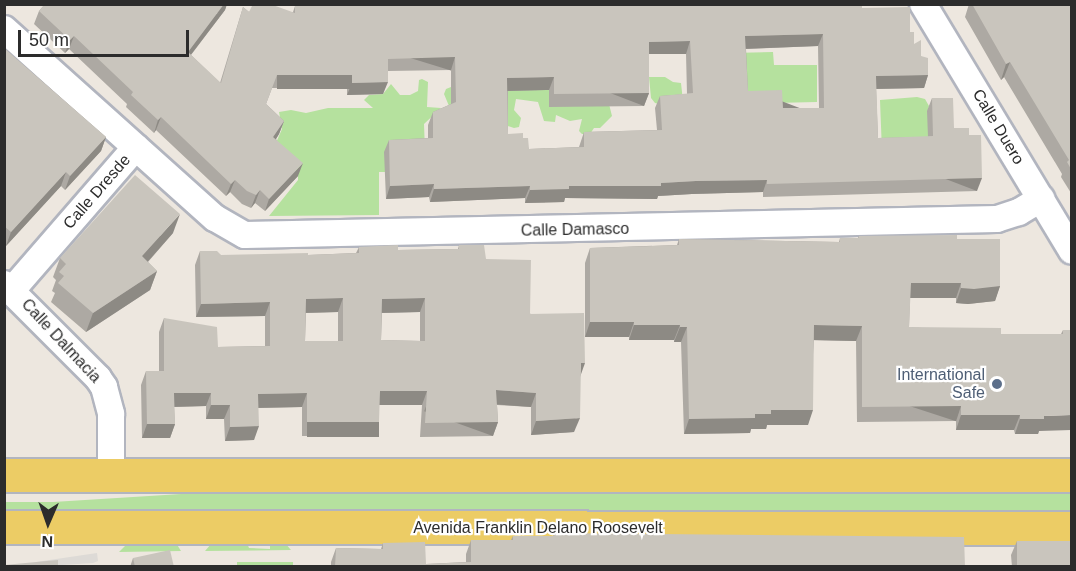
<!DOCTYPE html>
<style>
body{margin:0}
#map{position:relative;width:1076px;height:571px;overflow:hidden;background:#ede7df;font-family:Arial,sans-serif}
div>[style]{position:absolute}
.green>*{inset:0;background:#b5e19e;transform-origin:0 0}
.plaza>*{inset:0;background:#dddad6}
.roads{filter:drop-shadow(2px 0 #b2b5bf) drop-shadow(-2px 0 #b2b5bf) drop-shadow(0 2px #b2b5bf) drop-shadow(0 -2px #b2b5bf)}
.street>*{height:26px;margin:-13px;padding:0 13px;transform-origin:13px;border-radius:13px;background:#fff}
.primary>*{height:33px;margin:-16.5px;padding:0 16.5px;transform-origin:16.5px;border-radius:16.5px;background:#eccc65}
.wall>*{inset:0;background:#ada9a3}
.shaded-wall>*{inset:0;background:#8d8a84;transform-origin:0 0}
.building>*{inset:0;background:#c9c5bd;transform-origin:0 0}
.dots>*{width:16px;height:16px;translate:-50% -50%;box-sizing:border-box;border:3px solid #fff;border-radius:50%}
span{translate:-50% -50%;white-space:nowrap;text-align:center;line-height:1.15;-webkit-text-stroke:4.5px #fff;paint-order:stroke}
.street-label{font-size:16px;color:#2c2c2c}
.service-label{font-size:16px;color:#4e5e75}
.right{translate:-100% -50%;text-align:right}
.frame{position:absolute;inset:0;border:6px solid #2c2c2c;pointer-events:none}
.north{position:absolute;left:18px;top:493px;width:60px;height:60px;-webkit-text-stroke:4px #fff;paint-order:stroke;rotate:182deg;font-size:16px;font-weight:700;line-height:24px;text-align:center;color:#2c2c2c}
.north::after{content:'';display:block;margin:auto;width:21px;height:27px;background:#2c2c2c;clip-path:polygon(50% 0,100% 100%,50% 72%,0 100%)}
.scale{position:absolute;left:18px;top:30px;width:171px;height:27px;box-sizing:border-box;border:3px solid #2c2c2c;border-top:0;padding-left:8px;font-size:18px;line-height:21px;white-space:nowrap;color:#2c2c2c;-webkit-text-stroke:4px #fff;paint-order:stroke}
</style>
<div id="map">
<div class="green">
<i style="clip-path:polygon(773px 52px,774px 65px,817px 65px,817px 102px,734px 104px,731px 53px)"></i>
<i style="clip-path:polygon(649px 77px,665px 77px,673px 82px,681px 83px,683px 101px,667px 106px,655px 103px,651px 98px)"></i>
<i style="clip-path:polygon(422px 79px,428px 82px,427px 107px,441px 108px,424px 124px,425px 151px,385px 172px,379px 172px,379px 215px,269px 216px,298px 180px,298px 176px,272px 152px,282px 129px,279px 112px,291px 110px,306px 113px,328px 108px,373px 108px,364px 100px,369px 95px,383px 94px,391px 84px,400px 95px,410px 95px,418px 91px,419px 80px)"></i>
<i style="clip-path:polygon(451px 87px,471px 92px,536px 87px,609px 104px,612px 116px,600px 128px,594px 128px,590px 134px,582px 134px,579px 131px,582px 119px,570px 121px,556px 115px,555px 122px,544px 121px,538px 102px,516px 99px,514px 110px,521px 118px,519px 127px,514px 128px,449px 106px,444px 94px,446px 89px)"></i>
<i style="clip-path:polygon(917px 97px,925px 99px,929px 106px,928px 111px,935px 138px,882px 152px,880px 100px)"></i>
<i style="clip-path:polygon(1072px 489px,1071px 511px,5px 510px,4px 502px,53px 502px,213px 492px)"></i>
<i style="clip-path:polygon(176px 543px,181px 551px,119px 552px,125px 546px,134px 544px)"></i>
<i style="clip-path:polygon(247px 543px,249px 548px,270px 549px,270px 543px,285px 543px,291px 550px,205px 551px,211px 544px)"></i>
<i style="left:237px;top:562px;width:56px;height:4px"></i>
</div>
<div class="plaza">
<i style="clip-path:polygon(97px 553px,98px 561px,93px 563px,47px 566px,36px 562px)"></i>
</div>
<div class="roads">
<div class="street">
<i style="left:923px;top:4px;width:288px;rotate:58.9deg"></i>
<i style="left:4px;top:29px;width:283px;rotate:41.9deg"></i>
<i style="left:215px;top:218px;width:34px;rotate:30deg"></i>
<i style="left:245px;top:235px;width:752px;rotate:-1.22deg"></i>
<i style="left:997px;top:219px;width:23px;rotate:-18deg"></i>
<i style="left:1019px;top:212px;width:26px;rotate:-31deg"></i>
<i style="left:4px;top:284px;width:133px;rotate:45deg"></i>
<i style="left:98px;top:378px;width:11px;rotate:56deg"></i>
<i style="left:104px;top:387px;width:28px;rotate:75deg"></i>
<i style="left:111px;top:414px;width:61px;rotate:90deg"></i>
<i style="left:12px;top:290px;width:189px;rotate:-49.1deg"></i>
</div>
<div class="primary">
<i style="left:4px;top:475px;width:1068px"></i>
<i style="left:4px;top:527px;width:1068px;rotate:0.05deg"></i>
</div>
</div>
<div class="wall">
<i style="clip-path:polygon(evenodd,45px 4px,227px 4px,225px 10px,191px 55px,220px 83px,243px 7px,249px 12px,293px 12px,295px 6px,311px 6px,311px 4px,862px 4px,862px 8px,910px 32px,914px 44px,921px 56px,928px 75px,924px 88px,876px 89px,878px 138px,928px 137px,927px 111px,932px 98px,954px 128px,969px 135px,977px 191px,763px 197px,763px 192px,692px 194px,658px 196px,657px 199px,565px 198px,564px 202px,525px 203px,525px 198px,430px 202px,429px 197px,386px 199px,384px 152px,389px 140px,428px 138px,428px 125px,433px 112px,451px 104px,451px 70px,388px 71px,383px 94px,347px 95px,347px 88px,272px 88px,266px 104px,284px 121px,279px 134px,276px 139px,298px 176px,265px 211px,255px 203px,251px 208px,242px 204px,230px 192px,226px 196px,156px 130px,154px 133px,126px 107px,127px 104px,69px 49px,65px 53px,34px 24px,39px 11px,45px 4px,818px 46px,819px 108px,783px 108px,748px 91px,746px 49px,818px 46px,45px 4px,649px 54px,686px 54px,687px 94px,660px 96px,655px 108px,657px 130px,584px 132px,579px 147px,529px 149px,523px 138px,508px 134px,508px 91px,549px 90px,549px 107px,644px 106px,649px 93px,649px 54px)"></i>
<i style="clip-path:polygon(969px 4px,1071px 4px,1071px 193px,1061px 177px,1062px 174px,1004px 77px,1001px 80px,965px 17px)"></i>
<i style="clip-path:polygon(4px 48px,106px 137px,101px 151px,65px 190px,61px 186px,6px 246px,4px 244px)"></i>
<i style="clip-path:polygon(173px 233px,148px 262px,157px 271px,150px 290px,86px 332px,51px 302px,55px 293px,52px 291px,56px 280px,53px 277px,60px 258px)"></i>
<i style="clip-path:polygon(859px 236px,957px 239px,1000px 286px,995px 301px,968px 304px,956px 303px,956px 298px,910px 298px,909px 327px,1001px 334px,1061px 334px,1063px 330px,1071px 330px,1038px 434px,1015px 434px,1014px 430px,956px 430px,956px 421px,857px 422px,856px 341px,814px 340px,808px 425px,767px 425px,766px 429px,751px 429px,750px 433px,684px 434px,681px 342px,674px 342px,674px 340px,629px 340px,629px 337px,585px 337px,585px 263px,590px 248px,677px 245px,679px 239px,839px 242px,840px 238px,858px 238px)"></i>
<i style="clip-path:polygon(evenodd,459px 245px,486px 259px,580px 375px,574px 432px,531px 435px,531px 407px,497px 405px,498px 422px,493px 436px,420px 437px,422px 405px,379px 405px,379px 422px,374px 436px,302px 436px,302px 407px,258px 408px,254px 440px,225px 441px,224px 419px,206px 419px,206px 406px,174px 407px,175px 424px,170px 438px,142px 438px,141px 385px,146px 371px,159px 371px,159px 332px,164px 318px,218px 347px,265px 346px,265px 316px,196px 317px,195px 265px,200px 251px,221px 255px,308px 255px,356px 253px,359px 247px,398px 250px,458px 249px,459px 245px,338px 312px,338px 341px,305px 341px,306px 313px,338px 312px,459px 245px,420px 312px,420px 341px,381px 340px,382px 313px,420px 312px)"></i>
<i style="clip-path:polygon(555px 533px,965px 567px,331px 567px,331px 562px,336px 548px,381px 549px,383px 543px,426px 564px,466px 562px,466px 554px,471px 540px,511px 540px,513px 536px,553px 536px)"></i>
<i style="clip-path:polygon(1017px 541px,1071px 567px,1012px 567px,1011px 555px)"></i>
<i style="clip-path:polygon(133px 558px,174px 567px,130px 567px)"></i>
</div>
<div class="shaded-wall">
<i style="clip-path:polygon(224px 4px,227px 4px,225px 10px,183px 65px,188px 52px)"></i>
<i style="clip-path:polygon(823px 34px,818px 46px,741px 49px,745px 36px)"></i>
<i style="clip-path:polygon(74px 36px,69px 49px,65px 53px,70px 40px)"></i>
<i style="clip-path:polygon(690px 41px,686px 54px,644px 54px,649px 42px)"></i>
<i style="left:455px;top:57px;width:14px;height:67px;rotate:107deg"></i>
<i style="clip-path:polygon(1010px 62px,1004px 77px,1001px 80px,1006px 64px)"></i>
<i style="left:277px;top:75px;width:75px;height:14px"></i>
<i style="clip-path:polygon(928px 75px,924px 88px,871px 89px,876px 76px)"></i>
<i style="clip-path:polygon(554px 77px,549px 90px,503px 91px,507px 78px)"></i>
<i style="clip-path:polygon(388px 82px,383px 94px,347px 95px,352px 83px)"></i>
<i style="left:649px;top:93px;width:14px;height:95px;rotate:111deg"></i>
<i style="clip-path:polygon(161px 117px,156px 130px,154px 133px,158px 120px)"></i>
<i style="clip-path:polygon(284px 121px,279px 134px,269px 150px,273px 137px)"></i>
<i style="clip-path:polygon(106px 137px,101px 151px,65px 190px,70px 176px)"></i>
<i style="clip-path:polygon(303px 163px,298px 176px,265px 211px,269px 199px)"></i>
<i style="clip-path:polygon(66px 172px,61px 186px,6px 246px,11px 232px)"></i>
<i style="left:982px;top:178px;width:14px;height:215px;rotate:111deg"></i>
<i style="clip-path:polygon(235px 180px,230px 192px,226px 196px,231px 184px)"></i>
<i style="clip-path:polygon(767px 180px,763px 192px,692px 194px,658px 196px,657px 199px,565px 198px,564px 202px,525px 203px,530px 190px,569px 186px,661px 183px,696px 181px)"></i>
<i style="clip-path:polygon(434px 184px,429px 197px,386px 199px,390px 186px)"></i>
<i style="clip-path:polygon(530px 186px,525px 198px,430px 202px,434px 189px)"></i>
<i style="clip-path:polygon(260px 190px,255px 203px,251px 208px,256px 195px)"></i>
<i style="clip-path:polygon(180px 214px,173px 233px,135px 276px,142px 256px)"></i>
<i style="clip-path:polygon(157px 271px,150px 290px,86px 332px,93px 313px)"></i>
<i style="clip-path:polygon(911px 283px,961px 283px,956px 298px,905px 298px)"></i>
<i style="clip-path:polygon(1000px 286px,995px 301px,968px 304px,956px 303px,961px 288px)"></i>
<i style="clip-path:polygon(343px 298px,338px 312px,301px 313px,306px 299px)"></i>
<i style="clip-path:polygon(425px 298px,420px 312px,377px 313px,382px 299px)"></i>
<i style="clip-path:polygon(270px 302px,265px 316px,196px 317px,201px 304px)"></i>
<i style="clip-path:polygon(590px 322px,634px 322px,629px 337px,585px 337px)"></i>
<i style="clip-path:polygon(634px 325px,680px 325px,674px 340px,629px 340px)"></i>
<i style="clip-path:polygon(814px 325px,862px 326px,856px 341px,808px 340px)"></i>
<i style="clip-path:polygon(680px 327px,687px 327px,681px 342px,674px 342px)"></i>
<i style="clip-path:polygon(581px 363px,585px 363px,580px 377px)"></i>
<i style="clip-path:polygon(496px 390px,536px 393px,531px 407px,491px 404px)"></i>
<i style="clip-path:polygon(380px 391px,427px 391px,422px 405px,375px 405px)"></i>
<i style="clip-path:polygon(174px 393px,211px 393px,206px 406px,169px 407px)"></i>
<i style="clip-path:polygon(307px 393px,302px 407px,253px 408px,258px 394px)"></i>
<i style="clip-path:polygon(211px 405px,230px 405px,224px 419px,206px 419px)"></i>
<i style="left:961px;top:406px;width:16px;height:99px;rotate:108deg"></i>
<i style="clip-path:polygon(771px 410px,813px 410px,808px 425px,767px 425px,766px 429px,751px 429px,750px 433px,684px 434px,689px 419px,755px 414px)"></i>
<i style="clip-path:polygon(961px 415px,1020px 415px,1014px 430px,956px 430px)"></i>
<i style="clip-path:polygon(1071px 415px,1071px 430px,1039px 431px,1038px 434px,1015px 434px,1020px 419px,1044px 416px)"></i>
<i style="clip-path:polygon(580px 418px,574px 432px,531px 435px,536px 421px)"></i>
<i style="left:307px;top:422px;width:72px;height:15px"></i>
<i style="left:498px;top:422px;width:15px;height:73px;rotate:110deg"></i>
<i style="clip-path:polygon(147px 424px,175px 424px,170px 438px,142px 438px)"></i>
<i style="clip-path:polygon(259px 426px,254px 440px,225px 441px,230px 427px)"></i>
</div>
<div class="building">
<i style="clip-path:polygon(evenodd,45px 4px,224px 4px,188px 52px,221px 83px,243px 7px,249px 12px,253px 4px,270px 4px,295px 13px,295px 6px,312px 6px,312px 4px,862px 4px,862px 8px,910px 7px,910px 32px,914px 32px,914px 44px,921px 40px,921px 56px,928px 58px,928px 75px,876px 76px,878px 138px,933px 136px,932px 98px,953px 98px,954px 128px,969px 128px,969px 135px,981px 135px,982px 178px,767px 184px,767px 180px,696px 181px,661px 183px,661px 186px,569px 186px,569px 189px,530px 190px,530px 186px,434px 189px,434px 184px,390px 186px,389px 140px,433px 138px,433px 112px,456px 102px,455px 57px,388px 59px,388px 82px,352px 83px,352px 75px,277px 75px,266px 104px,284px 121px,273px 137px,303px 163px,269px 199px,260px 190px,256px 195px,247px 191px,235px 180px,231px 184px,161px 117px,158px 120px,131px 95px,133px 92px,74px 36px,70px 40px,39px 11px,45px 4px,823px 34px,824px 108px,783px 108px,782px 90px,748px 91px,745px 36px,823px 34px,45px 4px,690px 41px,693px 93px,660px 96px,662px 130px,584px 132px,584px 147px,529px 149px,528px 138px,523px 138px,523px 133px,508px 134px,507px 78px,554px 77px,554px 94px,649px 93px,649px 42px,690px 41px)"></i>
<i style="clip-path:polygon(972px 4px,1071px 4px,1071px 169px,1067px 162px,1069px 160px,1010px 62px,1006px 64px)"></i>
<i style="clip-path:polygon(4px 48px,106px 137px,70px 176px,66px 172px,11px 232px,4px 226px)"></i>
<i style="clip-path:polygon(135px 175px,180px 214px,142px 256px,157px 271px,93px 313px,58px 283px,64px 276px,59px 272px,66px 264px,60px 258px)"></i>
<i style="clip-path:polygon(957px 235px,957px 239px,1000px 239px,1000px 286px,974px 289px,961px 288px,961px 283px,911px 283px,909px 327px,1001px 328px,1001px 334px,1063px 334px,1063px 330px,1071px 330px,1071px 415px,1044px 416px,1044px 419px,1020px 419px,1020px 415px,961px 415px,961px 406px,862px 407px,862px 326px,814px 325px,813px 410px,771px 410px,771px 414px,755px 414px,755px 418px,689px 419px,687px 327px,680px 327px,680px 325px,634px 325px,634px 322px,590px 322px,590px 248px,679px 245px,679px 239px,840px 242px,840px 238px,859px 238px,859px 236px)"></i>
<i style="clip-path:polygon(evenodd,398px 245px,398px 250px,459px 249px,459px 245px,484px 245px,486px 259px,531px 260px,530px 314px,584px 313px,585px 363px,581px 363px,580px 418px,536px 421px,536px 393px,496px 390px,498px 422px,425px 423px,427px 391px,380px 391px,379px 422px,307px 422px,307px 393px,258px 394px,259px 426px,230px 427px,230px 405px,211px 405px,211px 393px,174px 393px,175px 424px,147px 424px,146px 371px,164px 371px,164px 318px,217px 327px,218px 347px,270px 346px,270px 302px,201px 304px,200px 251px,217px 251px,221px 255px,308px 253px,308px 255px,359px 253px,359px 247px,398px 245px,343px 298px,343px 341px,305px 341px,306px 299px,343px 298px,398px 245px,425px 298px,425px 341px,381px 340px,382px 299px,425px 298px)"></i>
<i style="clip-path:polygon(555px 533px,964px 537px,965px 567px,335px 567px,336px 548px,383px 549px,383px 543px,425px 542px,426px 564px,471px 562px,471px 540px,513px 540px,513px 536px,554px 536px)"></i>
<i style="left:1017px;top:541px;width:54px;height:26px"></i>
<i style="clip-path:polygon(170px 550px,174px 567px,135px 567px,133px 558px)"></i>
<i style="clip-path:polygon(58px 560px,58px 567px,4px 567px,4px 565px)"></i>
</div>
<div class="dots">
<i style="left:997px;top:384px;background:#5c6f8a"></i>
</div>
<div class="street-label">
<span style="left:998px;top:127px;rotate:59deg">Calle Duero</span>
<span style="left:97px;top:192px;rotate:-49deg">Calle Dresde</span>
<span style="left:575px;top:230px;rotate:-1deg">Calle Damasco</span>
<span style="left:61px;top:341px;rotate:47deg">Calle Dalmacia</span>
<span style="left:538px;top:528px">Avenida Franklin Delano Roosevelt</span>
</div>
<div class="service-label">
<span class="right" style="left:985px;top:384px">International<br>Safe</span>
</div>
<div class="frame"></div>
<div class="north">N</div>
<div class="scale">50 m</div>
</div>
